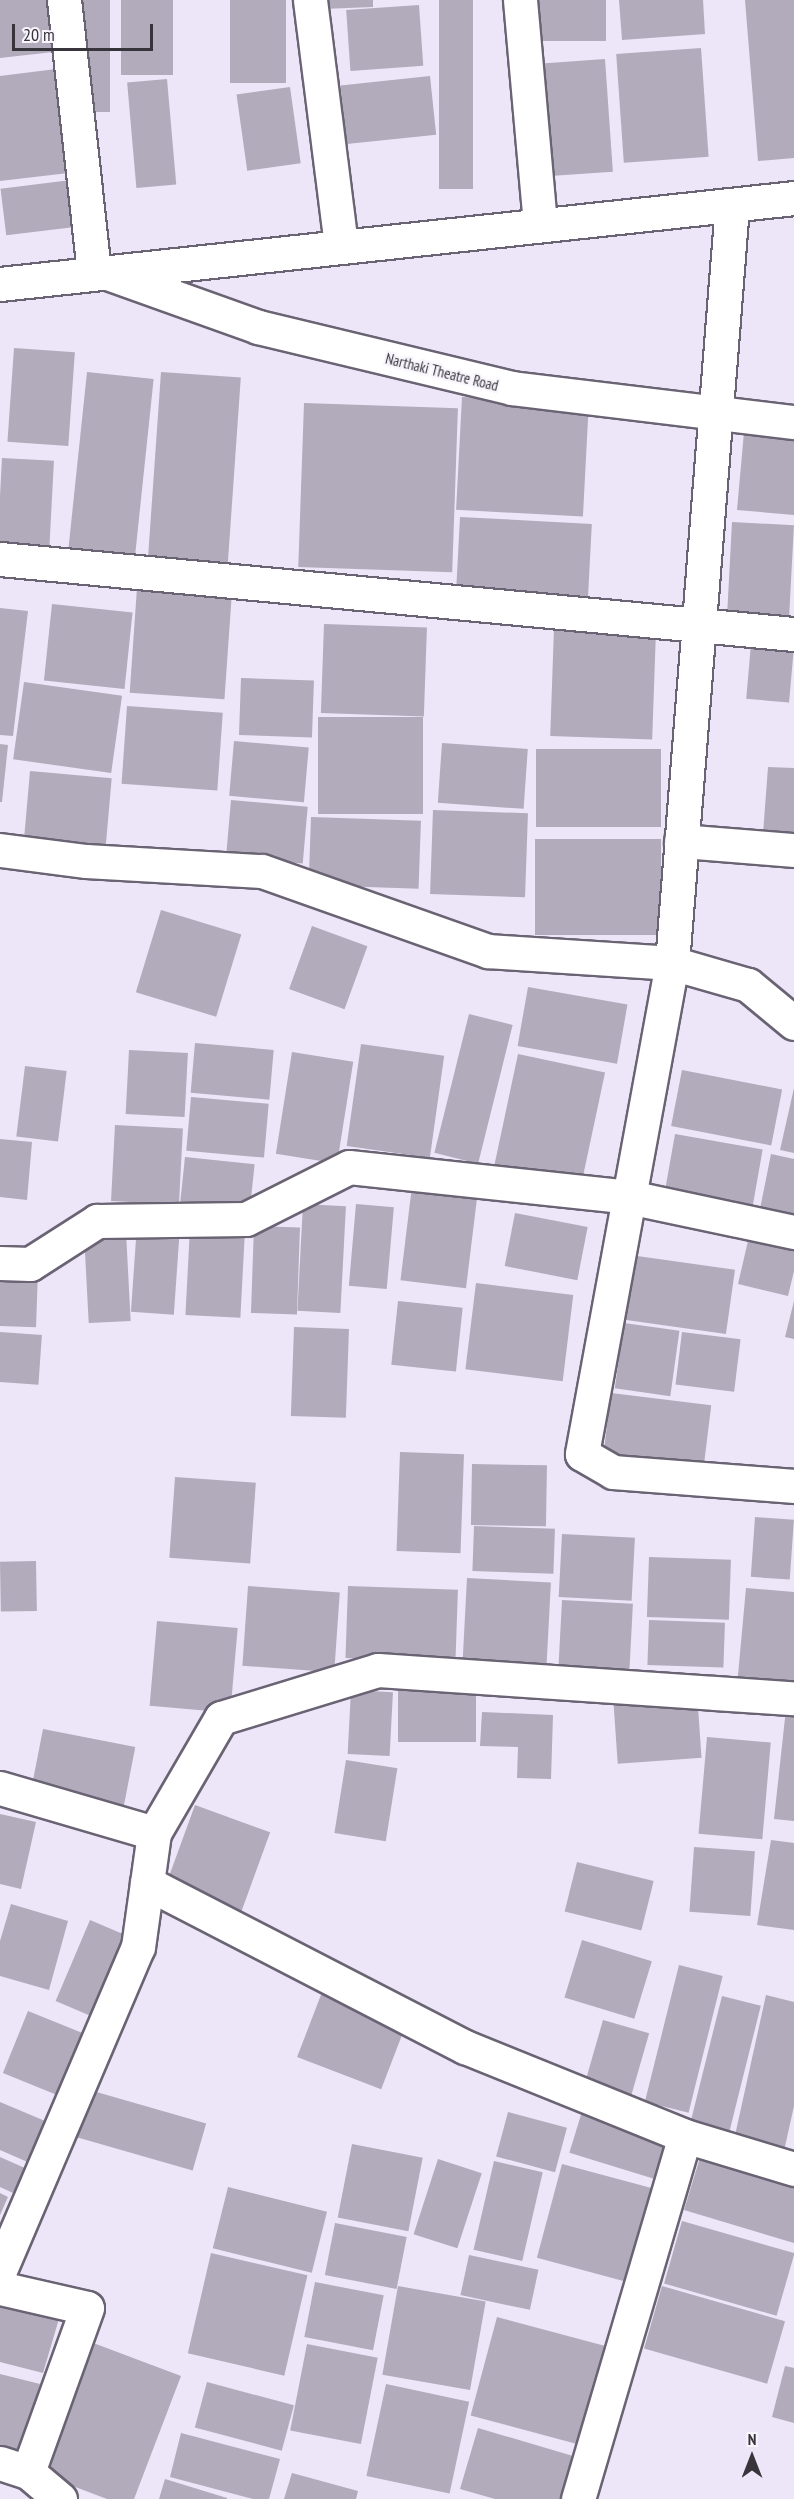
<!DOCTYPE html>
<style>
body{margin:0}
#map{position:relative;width:794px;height:2499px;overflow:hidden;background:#ede5f8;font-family:"PT Sans Narrow",sans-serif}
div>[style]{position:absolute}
.building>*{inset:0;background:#b2abbc;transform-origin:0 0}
.roads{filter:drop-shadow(2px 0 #6a6373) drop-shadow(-2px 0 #6a6373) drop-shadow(0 2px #6a6373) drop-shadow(0 -2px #6a6373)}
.minor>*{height:33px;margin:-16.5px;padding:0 16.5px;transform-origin:16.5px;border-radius:16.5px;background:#fff}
.major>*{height:33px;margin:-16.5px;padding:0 16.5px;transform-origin:16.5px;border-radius:16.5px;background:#fff}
span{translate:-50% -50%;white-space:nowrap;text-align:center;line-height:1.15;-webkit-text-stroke:4.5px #f8f5fd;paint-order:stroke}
.street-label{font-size:15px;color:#37343b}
.north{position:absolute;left:722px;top:2427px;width:60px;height:60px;-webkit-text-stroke:4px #f8f5fd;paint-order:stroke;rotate:0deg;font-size:16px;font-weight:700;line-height:24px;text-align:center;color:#37343b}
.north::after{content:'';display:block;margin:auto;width:21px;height:27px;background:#37343b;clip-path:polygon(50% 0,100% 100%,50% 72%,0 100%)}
.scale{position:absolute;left:12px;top:24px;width:141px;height:27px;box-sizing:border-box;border:3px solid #37343b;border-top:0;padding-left:8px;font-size:18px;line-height:21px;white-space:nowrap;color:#37343b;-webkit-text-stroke:4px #f8f5fd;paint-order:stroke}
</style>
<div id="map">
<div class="building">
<i style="clip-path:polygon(0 0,56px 0,62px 51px,0 58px)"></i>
<i style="left:78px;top:0;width:32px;height:112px"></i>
<i style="left:121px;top:0;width:52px;height:75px"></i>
<i style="left:230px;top:0;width:56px;height:83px"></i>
<i style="clip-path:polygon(322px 0,373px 0,373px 7px,322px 9px)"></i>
<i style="left:439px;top:0;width:34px;height:189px"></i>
<i style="left:536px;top:0;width:70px;height:41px"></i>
<i style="clip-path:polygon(619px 0,703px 0,705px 34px,622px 40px)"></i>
<i style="clip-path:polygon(745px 0,794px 0,794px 158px,758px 161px)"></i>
<i style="left:419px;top:5px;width:61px;height:73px;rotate:86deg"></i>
<i style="left:701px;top:48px;width:109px;height:85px;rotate:86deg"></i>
<i style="left:605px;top:59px;width:113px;height:63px;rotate:86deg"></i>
<i style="clip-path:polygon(64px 68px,77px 172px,0 181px,0 76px)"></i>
<i style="left:430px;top:76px;width:59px;height:90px;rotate:84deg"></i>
<i style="left:167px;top:79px;width:106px;height:40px;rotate:85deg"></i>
<i style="left:290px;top:87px;width:77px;height:54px;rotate:82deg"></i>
<i style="left:71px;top:180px;width:47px;height:71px;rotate:83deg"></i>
<i style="left:14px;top:348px;width:61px;height:94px;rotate:4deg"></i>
<i style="left:87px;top:372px;width:67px;height:184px;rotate:6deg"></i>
<i style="left:161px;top:372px;width:80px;height:199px;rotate:4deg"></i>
<i style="left:462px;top:397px;width:127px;height:113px;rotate:3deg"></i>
<i style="left:304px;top:403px;width:154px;height:164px;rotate:2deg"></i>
<i style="clip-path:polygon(745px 421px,794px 426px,794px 515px,737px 510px)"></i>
<i style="left:2px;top:458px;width:52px;height:97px;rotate:3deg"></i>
<i style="left:460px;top:517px;width:132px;height:79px;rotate:3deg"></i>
<i style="left:732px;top:522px;width:62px;height:99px;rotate:3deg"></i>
<i style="left:137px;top:588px;width:95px;height:105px;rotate:4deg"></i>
<i style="left:52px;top:604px;width:81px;height:77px;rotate:6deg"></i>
<i style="clip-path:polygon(0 608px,28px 611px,13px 736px,0 735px)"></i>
<i style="left:324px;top:624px;width:103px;height:89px;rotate:2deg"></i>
<i style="left:554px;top:628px;width:102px;height:108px;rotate:2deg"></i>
<i style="left:751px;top:644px;width:43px;height:55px;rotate:5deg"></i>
<i style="left:241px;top:678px;width:73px;height:57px;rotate:2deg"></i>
<i style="left:24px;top:682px;width:99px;height:78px;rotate:8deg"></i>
<i style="left:127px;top:706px;width:96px;height:78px;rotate:4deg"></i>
<i style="left:318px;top:717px;width:105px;height:97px"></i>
<i style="left:234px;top:741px;width:75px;height:55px;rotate:5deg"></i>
<i style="left:442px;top:743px;width:86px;height:60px;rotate:4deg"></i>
<i style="clip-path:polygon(0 744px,8px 745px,2px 802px,0 802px)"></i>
<i style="left:536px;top:749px;width:125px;height:78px"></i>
<i style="clip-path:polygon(768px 767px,794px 768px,794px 836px,763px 834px)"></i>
<i style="left:30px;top:771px;width:82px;height:77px;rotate:5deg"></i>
<i style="left:231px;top:800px;width:77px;height:57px;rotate:5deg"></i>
<i style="left:433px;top:810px;width:95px;height:84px;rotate:2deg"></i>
<i style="left:311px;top:817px;width:110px;height:68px;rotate:2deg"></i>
<i style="left:535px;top:839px;width:126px;height:96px"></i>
<i style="left:161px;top:910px;width:84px;height:86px;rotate:17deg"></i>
<i style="left:312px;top:926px;width:59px;height:67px;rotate:20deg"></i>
<i style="left:528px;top:987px;width:101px;height:60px;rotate:10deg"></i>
<i style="left:469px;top:1014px;width:45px;height:143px;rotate:14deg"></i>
<i style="left:195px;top:1043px;width:79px;height:50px;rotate:5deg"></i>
<i style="left:361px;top:1044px;width:84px;height:103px;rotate:8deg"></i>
<i style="left:129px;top:1050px;width:59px;height:64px;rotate:3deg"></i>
<i style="left:292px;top:1052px;width:62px;height:103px;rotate:9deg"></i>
<i style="left:518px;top:1054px;width:89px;height:118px;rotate:12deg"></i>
<i style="left:25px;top:1066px;width:42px;height:71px;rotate:7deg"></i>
<i style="left:682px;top:1070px;width:102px;height:57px;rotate:11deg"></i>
<i style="clip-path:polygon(794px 1088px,794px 1153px,780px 1150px)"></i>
<i style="left:191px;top:1097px;width:78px;height:54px;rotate:5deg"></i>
<i style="left:115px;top:1125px;width:68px;height:76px;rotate:3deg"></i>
<i style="left:675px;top:1134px;width:89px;height:67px;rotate:10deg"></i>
<i style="clip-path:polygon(0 1139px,32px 1142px,27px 1200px,0 1197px)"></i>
<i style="clip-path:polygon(771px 1154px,794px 1159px,794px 1226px,758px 1219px)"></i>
<i style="left:185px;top:1157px;width:70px;height:50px;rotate:6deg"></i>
<i style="left:414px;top:1170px;width:66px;height:111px;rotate:7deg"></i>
<i style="left:303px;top:1204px;width:43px;height:107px;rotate:3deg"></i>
<i style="left:356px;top:1204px;width:38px;height:82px;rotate:5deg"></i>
<i style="left:515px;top:1213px;width:74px;height:54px;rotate:11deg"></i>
<i style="left:137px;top:1225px;width:43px;height:87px;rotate:4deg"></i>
<i style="left:254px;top:1226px;width:46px;height:87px;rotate:2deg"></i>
<i style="left:190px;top:1228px;width:55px;height:87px;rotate:3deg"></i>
<i style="clip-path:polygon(751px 1228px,794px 1239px,794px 1271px,788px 1296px,738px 1284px)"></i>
<i style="left:126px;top:1232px;width:89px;height:42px;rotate:87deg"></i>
<i style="left:630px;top:1255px;width:106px;height:65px;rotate:8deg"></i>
<i style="left:0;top:1270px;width:38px;height:56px;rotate:2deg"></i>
<i style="left:476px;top:1283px;width:98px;height:87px;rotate:7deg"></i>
<i style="left:398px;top:1301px;width:65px;height:64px;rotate:6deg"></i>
<i style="clip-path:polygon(794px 1301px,794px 1339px,785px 1337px)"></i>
<i style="left:624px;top:1323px;width:56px;height:66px;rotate:8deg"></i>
<i style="left:294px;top:1327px;width:55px;height:89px;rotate:2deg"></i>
<i style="left:0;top:1332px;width:42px;height:50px;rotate:4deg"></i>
<i style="left:682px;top:1332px;width:59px;height:53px;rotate:7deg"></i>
<i style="left:611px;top:1393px;width:101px;height:62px;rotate:7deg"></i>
<i style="left:400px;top:1452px;width:64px;height:99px;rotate:2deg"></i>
<i style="left:472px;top:1464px;width:75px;height:61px;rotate:1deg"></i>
<i style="left:175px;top:1477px;width:81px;height:81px;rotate:4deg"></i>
<i style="left:755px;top:1517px;width:39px;height:60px;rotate:4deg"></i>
<i style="left:474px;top:1526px;width:81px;height:45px;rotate:2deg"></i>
<i style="left:562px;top:1534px;width:73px;height:63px;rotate:3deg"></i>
<i style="left:649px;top:1557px;width:82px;height:60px;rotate:2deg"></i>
<i style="left:36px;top:1561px;width:50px;height:36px;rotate:89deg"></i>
<i style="left:467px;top:1578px;width:84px;height:90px;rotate:3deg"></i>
<i style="left:248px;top:1586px;width:92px;height:80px;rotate:4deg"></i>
<i style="left:348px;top:1586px;width:110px;height:72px;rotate:2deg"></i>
<i style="clip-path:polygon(746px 1588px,794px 1592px,794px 1692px,737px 1686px)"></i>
<i style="left:562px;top:1600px;width:71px;height:75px;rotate:3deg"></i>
<i style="left:649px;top:1620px;width:76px;height:45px;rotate:2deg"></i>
<i style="left:157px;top:1621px;width:81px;height:85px;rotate:5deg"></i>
<i style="left:351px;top:1690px;width:42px;height:64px;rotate:3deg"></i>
<i style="left:398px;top:1691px;width:78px;height:51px"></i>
<i style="left:697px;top:1693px;width:65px;height:84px;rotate:86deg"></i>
<i style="clip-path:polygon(786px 1709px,794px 1710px,794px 1821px,774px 1819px)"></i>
<i style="clip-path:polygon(482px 1712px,553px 1715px,551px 1779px,517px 1778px,518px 1747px,480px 1746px)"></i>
<i style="left:43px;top:1729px;width:94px;height:67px;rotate:11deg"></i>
<i style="left:707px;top:1737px;width:64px;height:97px;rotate:5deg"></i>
<i style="left:346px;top:1760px;width:52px;height:74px;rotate:9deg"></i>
<i style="left:195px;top:1805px;width:80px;height:90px;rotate:20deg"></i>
<i style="clip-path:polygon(0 1814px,36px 1822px,21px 1889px,0 1884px)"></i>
<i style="clip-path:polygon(771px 1840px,794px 1843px,794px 1930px,757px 1925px)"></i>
<i style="left:694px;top:1847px;width:61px;height:65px;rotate:4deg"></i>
<i style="left:577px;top:1862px;width:79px;height:51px;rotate:14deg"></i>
<i style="clip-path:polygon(11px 1904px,68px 1921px,49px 1990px,0 1976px,0 1941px)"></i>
<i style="left:90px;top:1920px;width:44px;height:88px;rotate:23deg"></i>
<i style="left:582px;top:1940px;width:73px;height:60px;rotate:17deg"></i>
<i style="left:679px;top:1965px;width:45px;height:141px;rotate:14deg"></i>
<i style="left:324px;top:1987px;width:90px;height:75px;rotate:21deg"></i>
<i style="clip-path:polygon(766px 1995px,794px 2002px,794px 2106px,782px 2160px,732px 2149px)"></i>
<i style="left:722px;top:1996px;width:40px;height:137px;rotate:14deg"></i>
<i style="left:28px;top:2011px;width:69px;height:67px;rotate:22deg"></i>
<i style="left:603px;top:2020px;width:48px;height:75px;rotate:16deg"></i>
<i style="left:86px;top:2089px;width:125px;height:49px;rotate:16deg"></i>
<i style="clip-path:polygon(0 2102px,57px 2126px,39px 2167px,0 2150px)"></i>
<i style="left:584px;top:2105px;width:102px;height:50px;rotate:17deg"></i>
<i style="left:508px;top:2112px;width:61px;height:46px;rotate:15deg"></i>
<i style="left:352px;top:2144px;width:72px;height:75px;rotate:11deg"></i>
<i style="clip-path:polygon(702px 2151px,794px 2178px,794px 2243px,684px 2210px)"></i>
<i style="clip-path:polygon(0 2157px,36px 2173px,24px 2198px,0 2187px)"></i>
<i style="left:438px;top:2159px;width:46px;height:79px;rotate:18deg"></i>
<i style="left:494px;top:2161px;width:50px;height:91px;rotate:13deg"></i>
<i style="left:562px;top:2164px;width:106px;height:97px;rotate:15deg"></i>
<i style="left:228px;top:2187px;width:102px;height:63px;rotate:14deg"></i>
<i style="clip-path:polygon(0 2193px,8px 2197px,0 2215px)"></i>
<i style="left:682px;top:2221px;width:117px;height:65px;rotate:16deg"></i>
<i style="left:335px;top:2223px;width:73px;height:53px;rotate:11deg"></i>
<i style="left:211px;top:2253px;width:99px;height:103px;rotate:13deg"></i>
<i style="left:469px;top:2255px;width:71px;height:41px;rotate:12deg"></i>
<i style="left:315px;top:2282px;width:70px;height:56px;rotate:11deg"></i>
<i style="left:398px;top:2286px;width:89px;height:90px;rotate:10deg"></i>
<i style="left:662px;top:2286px;width:128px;height:65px;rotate:16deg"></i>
<i style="clip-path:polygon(0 2298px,61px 2312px,43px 2373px,0 2362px)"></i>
<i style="left:497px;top:2317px;width:114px;height:102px;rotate:15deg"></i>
<i style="clip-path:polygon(88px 2341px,181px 2376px,134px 2499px,107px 2499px,36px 2472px)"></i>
<i style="left:307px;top:2344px;width:72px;height:88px;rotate:11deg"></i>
<i style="clip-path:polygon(785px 2366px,794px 2368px,794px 2423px,772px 2417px)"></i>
<i style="clip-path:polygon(0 2374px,40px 2384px,22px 2451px,0 2445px)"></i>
<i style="left:207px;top:2382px;width:90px;height:47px;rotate:15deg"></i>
<i style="left:386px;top:2384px;width:85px;height:94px;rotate:12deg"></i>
<i style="clip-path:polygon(478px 2428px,573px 2456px,560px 2499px,495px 2499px,460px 2489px)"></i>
<i style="clip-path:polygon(181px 2433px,280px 2459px,269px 2499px,253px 2499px,170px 2477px)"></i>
<i style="clip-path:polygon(292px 2473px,358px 2491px,356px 2499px,284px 2499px)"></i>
<i style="clip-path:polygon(165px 2479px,227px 2498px,227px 2499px,159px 2499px)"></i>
</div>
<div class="roads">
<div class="minor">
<i style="left:64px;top:0;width:275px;rotate:83.7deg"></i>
<i style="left:310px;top:0;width:248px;rotate:82.8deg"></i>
<i style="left:520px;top:0;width:226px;rotate:84.9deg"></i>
<i style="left:102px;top:271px;width:166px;rotate:19.7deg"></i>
<i style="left:258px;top:327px;width:261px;rotate:13.5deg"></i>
<i style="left:512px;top:388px;width:284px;rotate:6.9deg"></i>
<i style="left:0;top:559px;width:798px;rotate:5.4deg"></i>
<i style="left:681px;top:841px;width:113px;rotate:4.6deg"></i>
<i style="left:0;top:850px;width:87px;rotate:7.3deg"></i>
<i style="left:86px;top:861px;width:176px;rotate:3.3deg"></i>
<i style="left:262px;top:871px;width:240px;rotate:19.5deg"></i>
<i style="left:488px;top:951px;width:184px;rotate:3.7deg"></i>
<i style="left:672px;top:963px;width:760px;rotate:-85.47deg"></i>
<i style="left:794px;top:1023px;width:60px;rotate:-140.4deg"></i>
<i style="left:748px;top:985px;width:79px;rotate:-163.9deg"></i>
<i style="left:672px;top:963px;width:499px;rotate:100.4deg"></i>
<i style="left:582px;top:1454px;width:36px;rotate:30deg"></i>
<i style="left:613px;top:1472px;width:182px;rotate:4.4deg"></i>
<i style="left:0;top:1263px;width:30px;rotate:2deg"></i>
<i style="left:30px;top:1264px;width:80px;rotate:-32.7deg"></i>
<i style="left:97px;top:1221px;width:149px;rotate:-0.8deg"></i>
<i style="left:246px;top:1219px;width:115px;rotate:-26.8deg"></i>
<i style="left:349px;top:1167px;width:282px;rotate:6.1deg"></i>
<i style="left:629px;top:1197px;width:169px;rotate:12deg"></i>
<i style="left:0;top:1788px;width:160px;rotate:16.3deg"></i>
<i style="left:154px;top:1833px;width:133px;rotate:-59.8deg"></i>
<i style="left:221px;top:1718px;width:164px;rotate:-17deg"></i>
<i style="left:378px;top:1670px;width:417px;rotate:3.9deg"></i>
<i style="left:147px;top:1883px;width:358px;rotate:27.3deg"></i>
<i style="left:465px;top:2047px;width:237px;rotate:22deg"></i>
<i style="left:685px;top:2136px;width:114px;rotate:16.8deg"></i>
<i style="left:0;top:2270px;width:351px;rotate:-66.9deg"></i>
<i style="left:138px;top:1947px;width:115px;rotate:-82deg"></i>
<i style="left:0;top:2288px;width:89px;rotate:12.9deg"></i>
<i style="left:87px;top:2308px;width:174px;rotate:109.8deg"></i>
<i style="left:0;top:2463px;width:29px;rotate:18deg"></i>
<i style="left:28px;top:2472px;width:42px;rotate:40.2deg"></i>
<i style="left:578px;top:2499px;width:378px;rotate:-73.6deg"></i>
</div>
<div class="major">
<i style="left:0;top:284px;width:799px;rotate:-6.18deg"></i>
</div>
</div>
<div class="street-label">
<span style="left:442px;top:372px;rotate:14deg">Narthaki Theatre Road</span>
</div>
<div class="north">N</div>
<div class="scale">20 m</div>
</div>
